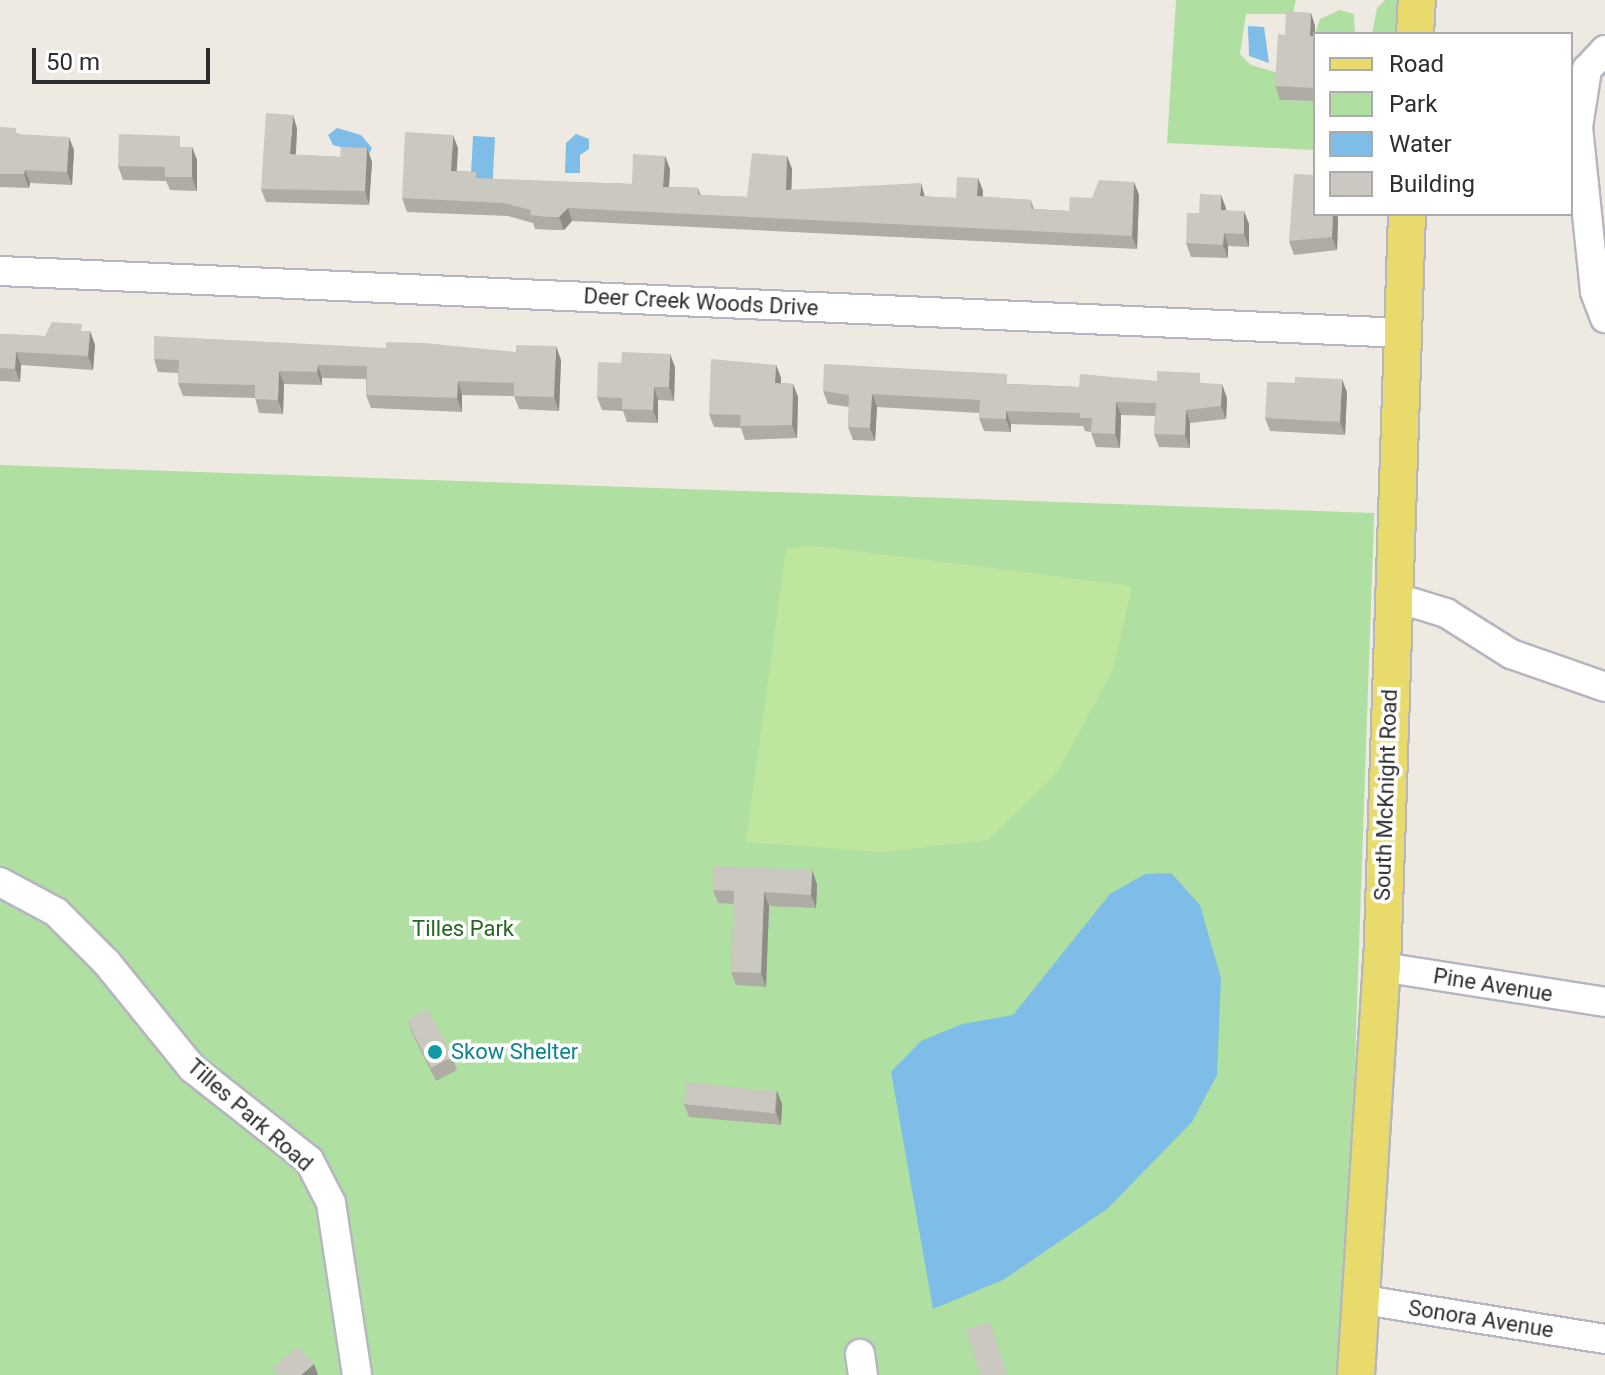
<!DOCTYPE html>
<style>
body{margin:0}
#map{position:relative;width:1605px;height:1375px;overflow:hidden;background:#eeeae2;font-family:Roboto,sans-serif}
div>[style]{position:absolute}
.green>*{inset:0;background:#afe0a2;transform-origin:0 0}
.pitch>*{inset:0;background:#bfe69f}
.water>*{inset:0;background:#7dbde7;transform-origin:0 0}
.roads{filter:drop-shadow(2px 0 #b5b6c0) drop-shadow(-2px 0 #b5b6c0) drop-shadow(0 2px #b5b6c0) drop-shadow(0 -2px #b5b6c0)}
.minor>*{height:28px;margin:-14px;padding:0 14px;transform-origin:14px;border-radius:14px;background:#fff}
.major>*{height:36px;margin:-18px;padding:0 18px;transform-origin:18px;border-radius:18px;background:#e8db6c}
.wall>*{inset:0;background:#aeaca5}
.shaded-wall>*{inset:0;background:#8d8c86}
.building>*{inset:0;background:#cac8c0;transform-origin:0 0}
.dots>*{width:22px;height:22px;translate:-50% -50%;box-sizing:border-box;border:4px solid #fff;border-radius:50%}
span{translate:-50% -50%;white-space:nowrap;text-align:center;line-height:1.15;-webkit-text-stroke:7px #fff;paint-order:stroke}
.street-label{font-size:22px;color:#2e2e2e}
.park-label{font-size:22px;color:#266821}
.culture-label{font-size:22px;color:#0d838f}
.left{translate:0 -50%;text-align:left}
.legend{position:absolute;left:1313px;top:32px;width:260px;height:184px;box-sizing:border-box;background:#fff;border:2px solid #ababab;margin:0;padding:10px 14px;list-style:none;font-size:24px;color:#2e2e2e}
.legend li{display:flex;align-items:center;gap:16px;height:40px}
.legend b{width:40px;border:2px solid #ababab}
.scale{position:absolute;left:32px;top:48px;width:178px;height:36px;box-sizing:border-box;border:4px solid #2e2e2e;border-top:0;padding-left:10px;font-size:24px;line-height:28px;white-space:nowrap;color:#2e2e2e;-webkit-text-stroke:6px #fff;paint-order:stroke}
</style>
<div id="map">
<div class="green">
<i style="clip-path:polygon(1176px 0,1296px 0,1293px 14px,1246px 14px,1240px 54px,1251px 65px,1282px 74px,1281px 100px,1315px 101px,1315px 150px,1167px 143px)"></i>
<i style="clip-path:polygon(1385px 0,1400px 0,1396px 34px,1372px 34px,1377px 8px)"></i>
<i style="clip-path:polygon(1340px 10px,1354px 14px,1355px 34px,1315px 34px,1320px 19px)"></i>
<i style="left:0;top:465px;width:1375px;height:910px;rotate:2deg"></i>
</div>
<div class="pitch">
<i style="clip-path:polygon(807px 545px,1132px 586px,1113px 670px,1057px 773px,988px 840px,881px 852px,746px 842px,786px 550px)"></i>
</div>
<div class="water">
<i style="clip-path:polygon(1248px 26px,1264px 27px,1269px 63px,1249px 56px)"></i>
<i style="clip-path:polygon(337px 128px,361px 135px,372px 148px,369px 155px,333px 145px,328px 135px)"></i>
<i style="clip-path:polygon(576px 134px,589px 139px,589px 149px,580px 155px,580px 173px,565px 173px,566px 143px)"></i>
<i style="left:473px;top:136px;width:22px;height:43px;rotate:3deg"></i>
<i style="clip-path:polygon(1171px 873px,1200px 905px,1221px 978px,1217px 1075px,1192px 1122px,1107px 1209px,1003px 1280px,933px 1309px,891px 1072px,921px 1041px,962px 1024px,1013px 1015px,1110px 894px,1145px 874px)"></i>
</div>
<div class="roads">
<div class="minor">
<i style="left:1605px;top:50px;width:26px;rotate:133deg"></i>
<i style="left:1587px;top:69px;width:59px;rotate:98.8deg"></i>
<i style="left:1578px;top:127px;width:166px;rotate:84.1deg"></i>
<i style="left:1595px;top:292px;width:28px;rotate:69deg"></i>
<i style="left:0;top:271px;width:1403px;rotate:2.53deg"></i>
<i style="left:1391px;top:596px;width:58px;rotate:17.2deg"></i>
<i style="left:1446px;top:613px;width:77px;rotate:32.2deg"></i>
<i style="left:1511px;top:654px;width:100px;rotate:19.3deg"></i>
<i style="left:0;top:882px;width:64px;rotate:28.2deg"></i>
<i style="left:56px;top:912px;width:72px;rotate:45deg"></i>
<i style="left:107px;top:963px;width:135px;rotate:51deg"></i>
<i style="left:192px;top:1068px;width:149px;rotate:38.2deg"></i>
<i style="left:309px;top:1160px;width:48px;rotate:62.9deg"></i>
<i style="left:331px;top:1203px;width:174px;rotate:81.4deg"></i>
<i style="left:1382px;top:967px;width:226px;rotate:8.9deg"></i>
<i style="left:1358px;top:1299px;width:250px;rotate:9.2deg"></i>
<i style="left:860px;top:1354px;width:21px;rotate:82deg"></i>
</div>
<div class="major">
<i style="left:1415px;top:34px;width:34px;rotate:-87deg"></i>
<i style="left:1356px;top:1375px;width:409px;rotate:-86.4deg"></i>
<i style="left:1382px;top:967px;width:753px;rotate:-88.1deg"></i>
</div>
</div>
<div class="wall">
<i style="clip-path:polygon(1311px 13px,1315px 26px,1315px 101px,1280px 100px,1275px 86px,1285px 35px)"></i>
<i style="clip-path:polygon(0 127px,19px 134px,74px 150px,72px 185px,30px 183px,29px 188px,0 187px)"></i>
<i style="clip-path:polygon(297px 128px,296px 155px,340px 157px,367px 148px,372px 162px,369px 205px,266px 202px,261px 189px)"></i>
<i style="clip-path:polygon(184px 147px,192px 147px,197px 160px,197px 191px,170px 190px,166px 181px,123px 180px,118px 166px)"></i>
<i style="clip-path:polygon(458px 148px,456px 171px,476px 172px,479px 179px,632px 184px,665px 156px,670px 169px,669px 187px,698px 188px,701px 195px,747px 197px,787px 156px,792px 169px,791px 190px,956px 198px,978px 178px,983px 191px,982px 197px,1031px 200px,1034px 209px,1069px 211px,1092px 198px,1134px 182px,1139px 195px,1137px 249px,572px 221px,564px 230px,554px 230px,535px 229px,533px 223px,508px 216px,407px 212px,402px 198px)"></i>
<i style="clip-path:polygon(1226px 208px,1226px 210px,1249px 224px,1249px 247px,1228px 246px,1228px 258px,1191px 257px,1186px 243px,1199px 213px)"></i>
<i style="clip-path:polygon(1315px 214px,1338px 218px,1337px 250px,1294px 255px,1289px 241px)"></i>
<i style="clip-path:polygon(84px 331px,90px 331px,95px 345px,93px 370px,21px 365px,20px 382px,0 381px,0 334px,45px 336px)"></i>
<i style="clip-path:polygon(154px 359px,561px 360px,559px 411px,519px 409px,514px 396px,462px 395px,462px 412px,371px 408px,366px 395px,366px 379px,322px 378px,322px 385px,284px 384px,283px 414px,259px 413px,255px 398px,183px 396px,178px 383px,178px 373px,158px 372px)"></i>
<i style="clip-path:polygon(621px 363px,675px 367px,674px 401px,658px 400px,658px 423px,627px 422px,623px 411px,602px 410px,597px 397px)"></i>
<i style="clip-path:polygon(776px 365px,781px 378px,781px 383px,793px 384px,798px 397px,797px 438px,745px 440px,741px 428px,714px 427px,709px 414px)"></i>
<i style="clip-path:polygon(1157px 381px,1204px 383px,1227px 398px,1226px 419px,1190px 423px,1190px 448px,1159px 447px,1154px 434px,1155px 416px,1121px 415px,1120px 448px,1096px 447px,1091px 432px,1085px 431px,1083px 426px,1011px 424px,1011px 432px,984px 431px,979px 418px,979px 413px,877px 407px,875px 441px,853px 440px,848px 427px,849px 407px,828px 404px,823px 391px,1011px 384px,1079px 387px)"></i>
<i style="clip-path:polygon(1347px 392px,1345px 435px,1270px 431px,1265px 418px)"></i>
<i style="clip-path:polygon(817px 884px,816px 908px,769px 906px,766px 987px,736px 985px,731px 972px,734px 904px,718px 903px,713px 890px)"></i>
<i style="clip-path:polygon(407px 1020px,452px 1057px,457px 1070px,436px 1081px,412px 1033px)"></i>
<i style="clip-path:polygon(777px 1091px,782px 1104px,781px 1125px,689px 1117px,684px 1104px)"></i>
</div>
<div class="shaded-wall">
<i style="clip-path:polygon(1311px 13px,1315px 26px,1315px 49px,1310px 36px)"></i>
<i style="clip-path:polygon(293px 115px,297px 128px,295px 168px,290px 154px)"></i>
<i style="clip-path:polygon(453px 135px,458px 148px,456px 184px,451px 171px)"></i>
<i style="clip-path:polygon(69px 137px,74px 150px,72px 185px,67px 172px)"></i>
<i style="clip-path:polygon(192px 147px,197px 160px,197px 191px,192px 177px)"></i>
<i style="clip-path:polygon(367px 148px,372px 162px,369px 205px,365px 191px)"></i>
<i style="clip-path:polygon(665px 156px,670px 169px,668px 200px,663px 187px)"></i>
<i style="clip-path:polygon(787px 156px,792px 169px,791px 204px,786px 190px)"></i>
<i style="clip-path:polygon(25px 170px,30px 183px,29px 188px,24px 174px)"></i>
<i style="clip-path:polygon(978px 178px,983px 191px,982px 210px,977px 196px)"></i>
<i style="clip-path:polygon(1134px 182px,1139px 195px,1137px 249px,1132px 236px)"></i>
<i style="clip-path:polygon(921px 183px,925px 197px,920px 196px)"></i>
<i style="clip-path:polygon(1221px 195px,1226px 208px,1226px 223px,1221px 210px)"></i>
<i style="clip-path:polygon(568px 208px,572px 221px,564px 230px,559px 217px)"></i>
<i style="clip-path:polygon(1244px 211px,1249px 224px,1249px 247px,1244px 234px)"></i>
<i style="clip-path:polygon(1333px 214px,1337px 214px,1338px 218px,1337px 250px,1332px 237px)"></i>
<i style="clip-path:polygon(1224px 233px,1228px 246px,1228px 258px,1223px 245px)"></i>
<i style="clip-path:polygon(90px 331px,95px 345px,93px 370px,88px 356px)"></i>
<i style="clip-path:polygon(556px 346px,561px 360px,559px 411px,554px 397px)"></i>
<i style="clip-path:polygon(16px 352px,21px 365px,20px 382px,15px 369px)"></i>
<i style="clip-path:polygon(670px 354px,675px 367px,674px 401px,669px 387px)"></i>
<i style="clip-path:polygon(318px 365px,322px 378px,322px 385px,317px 372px)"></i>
<i style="clip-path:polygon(776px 365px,781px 378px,780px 397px,775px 383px)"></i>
<i style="clip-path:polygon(279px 371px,284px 384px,283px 414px,278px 400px)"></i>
<i style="clip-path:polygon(1342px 379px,1347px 392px,1345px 435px,1340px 422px)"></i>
<i style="clip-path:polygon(458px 381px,462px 395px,462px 412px,457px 398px)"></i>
<i style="clip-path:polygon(793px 384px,798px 397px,797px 438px,792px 425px)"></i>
<i style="clip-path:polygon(1222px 384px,1227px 398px,1226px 419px,1221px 406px)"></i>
<i style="clip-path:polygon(654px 387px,658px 400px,658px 423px,653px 410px)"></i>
<i style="clip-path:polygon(872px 394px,877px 407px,875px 441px,870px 428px)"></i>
<i style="clip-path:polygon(1116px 402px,1121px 415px,1120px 448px,1115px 434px)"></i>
<i style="clip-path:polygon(1186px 410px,1190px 423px,1190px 448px,1185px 435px)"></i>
<i style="clip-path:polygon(1006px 411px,1011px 424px,1011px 432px,1006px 419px)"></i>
<i style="clip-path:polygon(812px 870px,817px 884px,816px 908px,811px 895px)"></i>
<i style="clip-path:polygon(764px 892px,769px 906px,766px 987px,761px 973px)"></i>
<i style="clip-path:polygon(777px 1091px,782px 1104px,781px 1125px,776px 1112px)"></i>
<i style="clip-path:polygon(314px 1364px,318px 1375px,301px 1375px)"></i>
</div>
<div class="building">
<i style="clip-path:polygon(1286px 11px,1311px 13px,1310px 36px,1315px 36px,1315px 88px,1275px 86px,1278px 34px,1285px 35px)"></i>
<i style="clip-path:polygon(266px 113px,293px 115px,290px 154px,340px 157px,341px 147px,367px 148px,365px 191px,261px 189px)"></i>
<i style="clip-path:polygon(0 127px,16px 128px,16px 134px,69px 137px,67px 172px,25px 170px,24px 174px,0 174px)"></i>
<i style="clip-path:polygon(405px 132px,453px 135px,451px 171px,476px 172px,476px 178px,632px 184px,633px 154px,665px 156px,663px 187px,698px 188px,698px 195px,747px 197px,752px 153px,787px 156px,786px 190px,921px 183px,920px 196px,956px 198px,957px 177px,978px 178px,977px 196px,1031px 200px,1031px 209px,1069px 211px,1070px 197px,1092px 198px,1099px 180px,1134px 182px,1132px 236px,568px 208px,559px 217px,549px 217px,530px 215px,531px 210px,503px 203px,402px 198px)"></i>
<i style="clip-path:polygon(119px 134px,180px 136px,180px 147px,192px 147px,192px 177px,165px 177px,165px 167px,118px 166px)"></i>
<i style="clip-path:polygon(1294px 174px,1315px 175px,1315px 214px,1333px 214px,1332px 237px,1289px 241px)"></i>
<i style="clip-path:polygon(1200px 194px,1221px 195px,1221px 210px,1244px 211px,1244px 234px,1224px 233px,1223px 245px,1186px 243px,1187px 213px,1199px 213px)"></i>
<i style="clip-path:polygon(52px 322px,82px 324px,81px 331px,90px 331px,88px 356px,16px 352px,15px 369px,0 368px,0 334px,45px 336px)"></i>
<i style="clip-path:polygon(154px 336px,386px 348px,386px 342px,424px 343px,516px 352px,516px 345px,556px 346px,554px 397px,514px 396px,514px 383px,458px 381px,457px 398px,366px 395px,367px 366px,318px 365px,317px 372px,279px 371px,278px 400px,255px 399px,255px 385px,178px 383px,179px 360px,154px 359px)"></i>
<i style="clip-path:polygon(622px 352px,670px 354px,669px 387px,654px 387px,653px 410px,622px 409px,622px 398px,597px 397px,598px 362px,621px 363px)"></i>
<i style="clip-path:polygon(711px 359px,776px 365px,775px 383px,793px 384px,792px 425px,740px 426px,741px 415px,709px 414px)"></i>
<i style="clip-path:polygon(824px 364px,1007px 374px,1007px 384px,1079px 387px,1080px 374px,1157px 381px,1157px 371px,1200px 373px,1200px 383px,1222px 384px,1221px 406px,1186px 410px,1185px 435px,1154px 434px,1156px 403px,1116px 402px,1115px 434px,1091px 433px,1092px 418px,1080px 418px,1080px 413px,1006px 411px,1006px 419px,979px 418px,980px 400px,872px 394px,870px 428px,848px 427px,849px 395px,823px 391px)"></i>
<i style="clip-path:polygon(1295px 377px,1342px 379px,1340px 422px,1265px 418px,1267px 382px,1295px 383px)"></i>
<i style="clip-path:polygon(714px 866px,812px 870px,811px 895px,764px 892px,761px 973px,731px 972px,734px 891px,713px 890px)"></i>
<i style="left:428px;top:1009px;width:54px;height:24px;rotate:63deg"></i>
<i style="left:686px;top:1082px;width:91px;height:22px;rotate:6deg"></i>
<i style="clip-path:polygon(990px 1322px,1007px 1374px,1005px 1375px,980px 1375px,966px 1329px)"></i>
<i style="clip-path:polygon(298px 1346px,314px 1364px,301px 1375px,278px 1375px,272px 1369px)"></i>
</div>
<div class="dots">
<i style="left:435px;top:1052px;background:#0f9aa8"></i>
</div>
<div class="street-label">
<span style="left:701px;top:302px;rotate:3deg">Deer Creek Woods Drive</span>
<span style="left:1386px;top:795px;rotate:-88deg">South McKnight Road</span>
<span style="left:1493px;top:985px;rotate:9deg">Pine Avenue</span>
<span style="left:250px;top:1115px;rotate:41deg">Tilles Park Road</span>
<span style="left:1481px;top:1319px;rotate:9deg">Sonora Avenue</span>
</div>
<div class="park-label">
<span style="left:463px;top:929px">Tilles Park</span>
</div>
<div class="culture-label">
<span class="left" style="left:451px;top:1052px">Skow Shelter</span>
</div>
<ul class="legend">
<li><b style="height:10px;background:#e8db6c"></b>Road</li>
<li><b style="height:22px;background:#afe0a2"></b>Park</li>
<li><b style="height:22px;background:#7dbde7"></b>Water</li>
<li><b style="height:22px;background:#cac8c0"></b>Building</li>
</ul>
<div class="scale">50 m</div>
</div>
